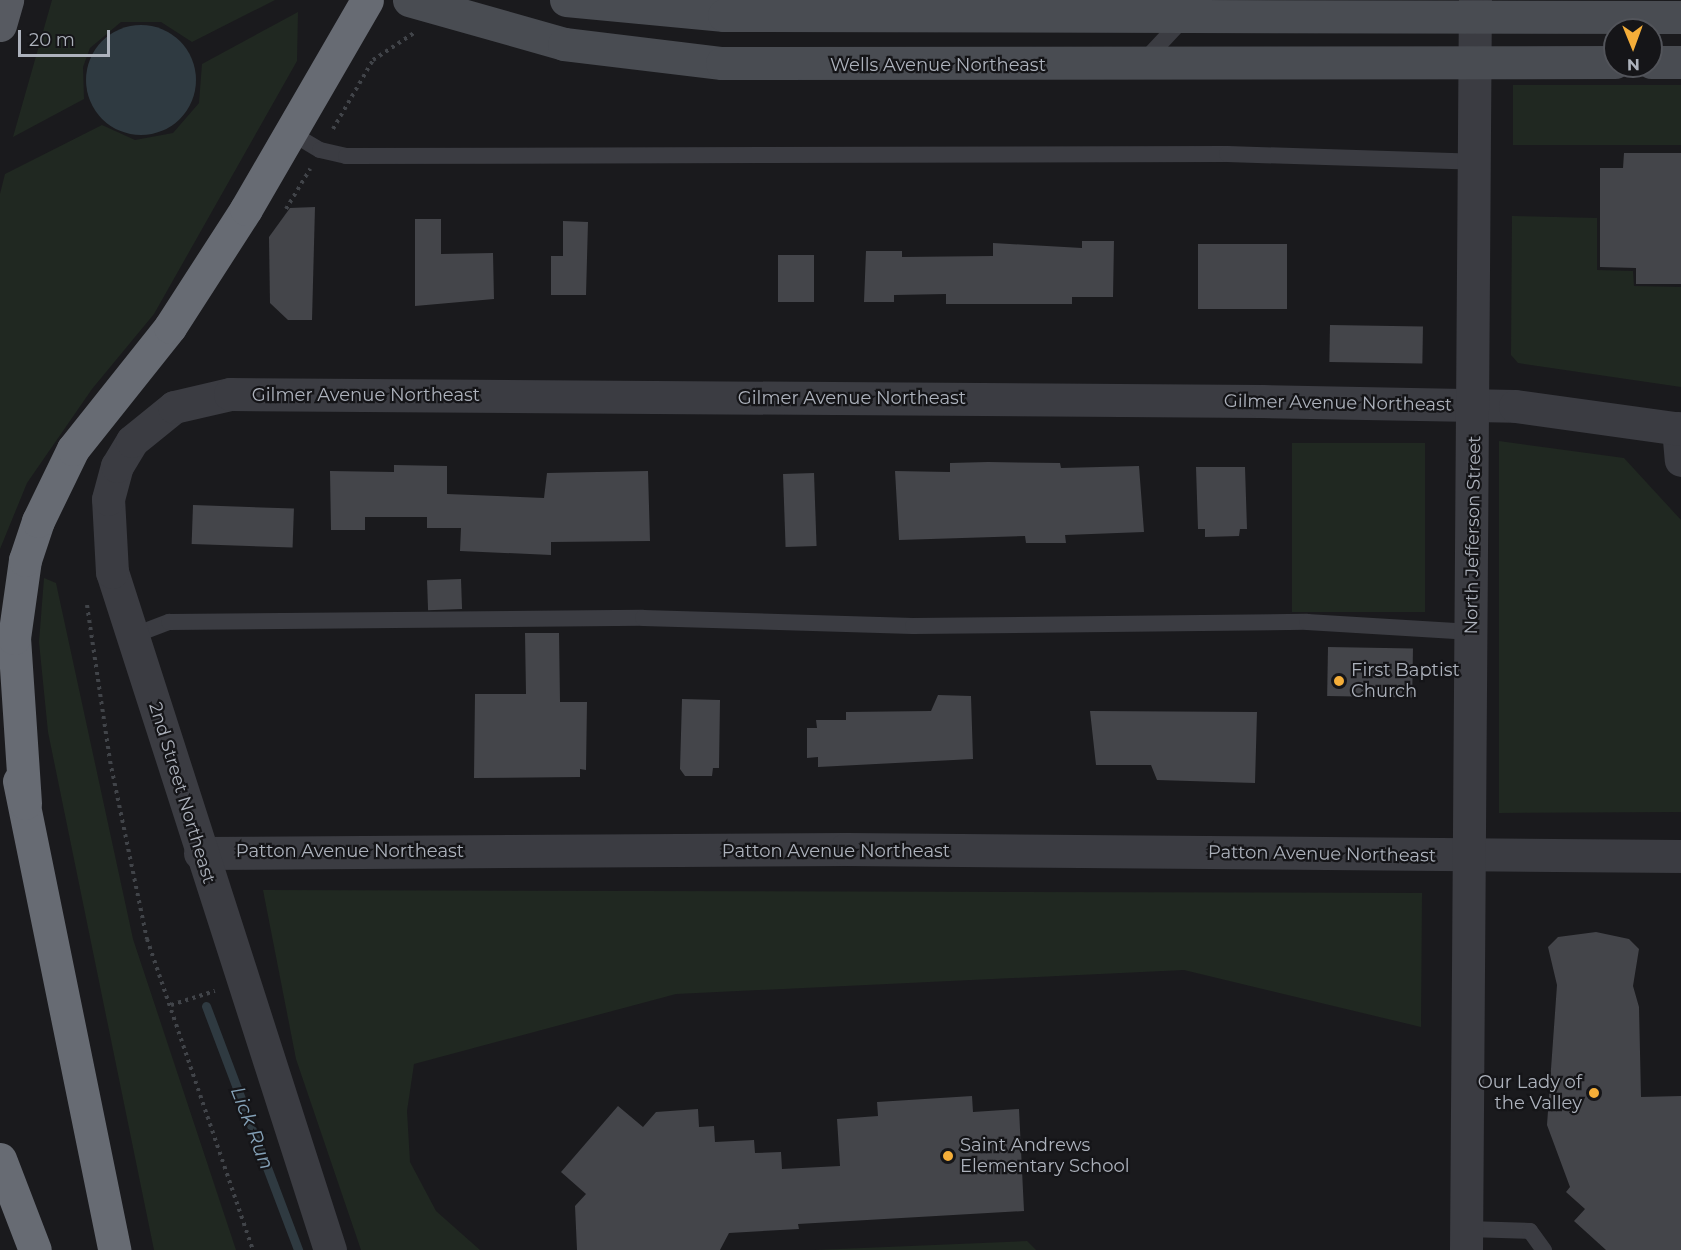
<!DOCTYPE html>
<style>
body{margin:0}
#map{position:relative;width:1681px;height:1250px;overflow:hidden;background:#1a1a1d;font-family:Montserrat,sans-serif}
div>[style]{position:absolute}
.green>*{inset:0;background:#202821;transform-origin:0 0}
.water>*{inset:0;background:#2f3a41}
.round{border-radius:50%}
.stream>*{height:9px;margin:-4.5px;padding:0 4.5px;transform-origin:4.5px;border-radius:4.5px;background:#2f3a41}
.building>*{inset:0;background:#44454a;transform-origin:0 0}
.path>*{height:4px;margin-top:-2px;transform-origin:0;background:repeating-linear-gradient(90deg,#414449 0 3px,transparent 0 7.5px)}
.lane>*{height:16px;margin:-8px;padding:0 8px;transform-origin:8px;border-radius:8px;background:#3b3c42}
.street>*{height:33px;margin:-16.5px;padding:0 16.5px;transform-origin:16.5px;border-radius:16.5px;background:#3b3c42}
.secondary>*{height:33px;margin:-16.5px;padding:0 16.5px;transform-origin:16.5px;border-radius:16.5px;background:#494c52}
.primary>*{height:33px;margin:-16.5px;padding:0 16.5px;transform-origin:16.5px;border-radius:16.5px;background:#575a61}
.highway>*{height:33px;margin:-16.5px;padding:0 16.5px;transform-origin:16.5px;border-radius:16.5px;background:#676b73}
.dots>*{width:16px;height:16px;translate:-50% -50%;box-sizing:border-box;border:3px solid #151518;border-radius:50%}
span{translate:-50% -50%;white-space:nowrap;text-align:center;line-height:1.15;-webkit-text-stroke:4.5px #151518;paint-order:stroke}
.street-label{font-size:18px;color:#adb2bc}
.poi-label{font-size:18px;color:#adb2bc}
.left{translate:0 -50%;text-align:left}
.right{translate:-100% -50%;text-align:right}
.water-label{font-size:20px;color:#84a1b7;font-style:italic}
.north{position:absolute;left:1603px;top:18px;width:60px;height:60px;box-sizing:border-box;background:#151518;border:2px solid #52545a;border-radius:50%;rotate:179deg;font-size:16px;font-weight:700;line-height:24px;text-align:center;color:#adb2bc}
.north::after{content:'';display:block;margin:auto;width:21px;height:27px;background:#f5ae39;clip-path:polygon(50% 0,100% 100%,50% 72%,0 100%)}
.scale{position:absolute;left:18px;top:30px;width:92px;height:27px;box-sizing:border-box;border:3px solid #adb2bc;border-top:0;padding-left:8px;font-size:18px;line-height:21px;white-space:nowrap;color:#adb2bc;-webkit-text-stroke:4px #151518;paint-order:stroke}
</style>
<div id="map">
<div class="green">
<i style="clip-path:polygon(52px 0,275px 0,192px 42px,161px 22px,121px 22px,90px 48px,83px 67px,84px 99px,13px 137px)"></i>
<i style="clip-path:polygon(298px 12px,297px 61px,154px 314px,92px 389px,27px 483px,0 549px,0 194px,5px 174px,102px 125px,135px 140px,173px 133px,199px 103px,202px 64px)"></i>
<i style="left:1681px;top:85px;width:60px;height:168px;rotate:90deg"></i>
<i style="clip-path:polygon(1512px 216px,1597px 218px,1597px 270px,1633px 271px,1634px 286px,1681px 287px,1681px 387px,1518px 363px,1511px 355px)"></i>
<i style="clip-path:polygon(1499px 441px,1624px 458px,1681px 520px,1681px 812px,1499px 813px)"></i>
<i style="left:1292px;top:443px;width:133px;height:169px"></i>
<i style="clip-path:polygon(44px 578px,56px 583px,133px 939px,236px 1250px,154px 1250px,48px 732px,39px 642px)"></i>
<i style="clip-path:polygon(263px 890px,1422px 893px,1421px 1027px,1184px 970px,676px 994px,414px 1064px,407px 1111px,410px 1162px,436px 1211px,480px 1250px,361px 1250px,296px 1059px)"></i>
<i style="clip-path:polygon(1027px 1241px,1036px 1250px,815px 1250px)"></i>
</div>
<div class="water">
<i class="round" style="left:86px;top:25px;width:110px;height:110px"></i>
</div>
<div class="stream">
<i style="left:206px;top:1006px;width:261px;rotate:69.3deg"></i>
</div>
<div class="building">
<i style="clip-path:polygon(1624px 153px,1681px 153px,1681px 284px,1636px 284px,1636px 268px,1600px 267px,1600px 168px,1623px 168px)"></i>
<i style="clip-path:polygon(315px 207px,312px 320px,288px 320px,270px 303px,269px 237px,290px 208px)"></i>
<i style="clip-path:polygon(415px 219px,441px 219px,441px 254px,493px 253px,494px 299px,415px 306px)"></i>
<i style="clip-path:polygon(563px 221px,588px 222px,586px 295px,551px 295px,551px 256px,563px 256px)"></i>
<i style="clip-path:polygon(1082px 241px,1114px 241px,1113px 297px,1072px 297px,1072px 304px,946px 304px,946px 294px,894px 295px,894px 302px,864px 302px,866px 251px,902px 251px,902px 257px,993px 256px,993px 243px,1082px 248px)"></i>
<i style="left:1198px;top:244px;width:89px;height:65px"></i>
<i style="left:778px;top:255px;width:36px;height:47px"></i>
<i style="left:1330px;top:325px;width:93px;height:37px;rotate:1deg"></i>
<i style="clip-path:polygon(988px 462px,1060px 463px,1061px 468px,1139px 466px,1144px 532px,1065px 535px,1066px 543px,1026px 543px,1025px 536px,899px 540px,895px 471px,950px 472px,950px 463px)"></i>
<i style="clip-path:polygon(394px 465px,447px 466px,447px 494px,544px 498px,547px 473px,648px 471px,650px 541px,551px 542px,551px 555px,460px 551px,461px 528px,427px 528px,427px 517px,365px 517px,365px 530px,331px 530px,330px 471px,394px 472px)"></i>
<i style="clip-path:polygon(1196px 467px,1245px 467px,1247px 529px,1240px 529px,1239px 536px,1205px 537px,1205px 529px,1198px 529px)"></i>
<i style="left:814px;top:473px;width:73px;height:31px;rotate:88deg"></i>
<i style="left:193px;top:505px;width:101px;height:39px;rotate:2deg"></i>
<i style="left:461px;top:579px;width:30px;height:34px;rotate:88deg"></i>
<i style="clip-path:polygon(525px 633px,559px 633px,560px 702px,587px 702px,586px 770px,580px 769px,580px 777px,474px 778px,475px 694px,526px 694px)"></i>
<i style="left:1328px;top:647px;width:85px;height:49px;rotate:1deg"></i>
<i style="clip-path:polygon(938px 695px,971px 696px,973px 759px,818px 767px,818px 757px,807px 758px,807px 728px,817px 728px,816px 720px,846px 720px,846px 712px,931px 711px)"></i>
<i style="clip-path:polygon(682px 699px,720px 700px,719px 768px,713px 768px,712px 776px,685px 776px,680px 769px)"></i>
<i style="clip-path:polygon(1090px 711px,1257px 712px,1255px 783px,1157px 780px,1151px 765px,1096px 765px)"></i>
<i style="clip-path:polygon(1596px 932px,1629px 939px,1639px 949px,1633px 986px,1639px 1007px,1641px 1097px,1681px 1096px,1681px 1250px,1606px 1250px,1574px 1221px,1585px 1209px,1566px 1192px,1570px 1187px,1547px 1125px,1557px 985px,1548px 947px,1558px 937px)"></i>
<i style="clip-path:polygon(972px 1096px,973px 1112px,1019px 1109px,1024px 1211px,798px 1224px,799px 1229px,729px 1233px,720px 1250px,577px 1250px,575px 1206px,586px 1194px,561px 1172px,618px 1106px,643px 1127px,656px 1112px,698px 1109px,699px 1127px,714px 1126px,715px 1142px,754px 1140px,755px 1153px,781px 1152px,782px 1169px,840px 1166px,837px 1119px,878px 1116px,877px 1102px)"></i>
</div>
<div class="path">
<i style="left:333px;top:129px;width:80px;rotate:-59.9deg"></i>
<i style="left:373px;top:60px;width:49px;rotate:-33.4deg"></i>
<i style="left:286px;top:209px;width:47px;rotate:-59deg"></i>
<i style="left:87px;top:605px;width:158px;rotate:81.6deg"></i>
<i style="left:110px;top:761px;width:182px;rotate:78.3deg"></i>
<i style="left:147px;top:939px;width:329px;rotate:71.2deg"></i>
<i style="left:171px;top:1005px;width:46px;rotate:-17.7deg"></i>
</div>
<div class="lane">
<i style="left:1142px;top:63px;width:64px;rotate:-46.9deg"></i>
<i style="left:293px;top:134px;width:31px;rotate:31deg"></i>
<i style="left:320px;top:150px;width:27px;rotate:13deg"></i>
<i style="left:346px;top:156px;width:881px;rotate:-0.13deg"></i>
<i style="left:1227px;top:154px;width:248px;rotate:1.8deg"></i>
<i style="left:132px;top:636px;width:40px;rotate:-21deg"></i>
<i style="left:169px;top:622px;width:474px;rotate:-0.5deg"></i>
<i style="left:643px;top:618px;width:270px;rotate:1.7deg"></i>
<i style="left:913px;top:626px;width:394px;rotate:-0.6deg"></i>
<i style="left:1307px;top:622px;width:165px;rotate:3.5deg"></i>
<i style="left:1467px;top:1229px;width:63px;rotate:1.8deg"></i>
<i style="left:1530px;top:1231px;width:24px;rotate:54deg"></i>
</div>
<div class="street">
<i style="left:1678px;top:428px;width:32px;rotate:85deg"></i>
<i style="left:200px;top:853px;width:646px;rotate:-0.35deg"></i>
<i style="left:846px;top:849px;width:835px;rotate:0.48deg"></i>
<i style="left:330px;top:1250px;width:712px;rotate:-107.82deg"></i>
<i style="left:112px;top:572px;width:73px;rotate:-93.1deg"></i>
<i style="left:108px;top:499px;width:34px;rotate:-75deg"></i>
<i style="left:117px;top:466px;width:29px;rotate:-59deg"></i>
<i style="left:132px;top:441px;width:54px;rotate:-39deg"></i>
<i style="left:174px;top:407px;width:57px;rotate:-13.1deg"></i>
<i style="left:230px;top:394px;width:1031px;rotate:0.39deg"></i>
<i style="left:1261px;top:401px;width:254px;rotate:1.1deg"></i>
<i style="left:1515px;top:406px;width:168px;rotate:7.9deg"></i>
<i style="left:1466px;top:1250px;width:1250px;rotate:-89.59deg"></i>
</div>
<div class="secondary">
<i style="left:409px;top:0;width:161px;rotate:15.8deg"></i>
<i style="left:564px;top:44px;width:159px;rotate:6.9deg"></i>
<i style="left:722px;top:63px;width:893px;rotate:-0.06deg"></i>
<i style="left:566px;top:0;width:159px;rotate:5.4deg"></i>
<i style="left:724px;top:15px;width:957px;rotate:0.12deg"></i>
<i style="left:1651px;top:62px;width:30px"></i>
</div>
<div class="primary">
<i style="left:0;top:25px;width:26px;rotate:-74deg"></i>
</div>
<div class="highway">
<i style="left:19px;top:781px;width:479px;rotate:78.5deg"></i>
<i style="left:25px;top:803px;width:165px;rotate:-93.8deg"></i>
<i style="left:14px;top:638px;width:79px;rotate:-82deg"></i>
<i style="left:25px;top:560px;width:41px;rotate:-71.6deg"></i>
<i style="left:38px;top:521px;width:80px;rotate:-64.1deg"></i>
<i style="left:73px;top:449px;width:156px;rotate:-51.5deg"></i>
<i style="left:170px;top:327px;width:140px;rotate:-57.2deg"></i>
<i style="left:246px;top:209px;width:241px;rotate:-59.9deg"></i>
<i style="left:0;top:1159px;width:97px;rotate:69deg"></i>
</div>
<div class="dots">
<i style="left:1339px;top:681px;background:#f5ae39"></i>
<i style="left:1594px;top:1093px;background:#f5ae39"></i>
<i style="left:948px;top:1156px;background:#f5ae39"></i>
</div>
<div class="street-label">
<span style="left:938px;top:65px">Wells Avenue Northeast</span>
<span style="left:366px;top:395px">Gilmer Avenue Northeast</span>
<span style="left:852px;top:398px">Gilmer Avenue Northeast</span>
<span style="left:1338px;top:403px;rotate:1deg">Gilmer Avenue Northeast</span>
<span style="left:1473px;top:535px;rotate:-89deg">North Jefferson Street</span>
<span style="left:182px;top:793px;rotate:73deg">2nd Street Northeast</span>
<span style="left:350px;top:851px">Patton Avenue Northeast</span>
<span style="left:836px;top:851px">Patton Avenue Northeast</span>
<span style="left:1322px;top:854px;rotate:1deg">Patton Avenue Northeast</span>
</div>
<div class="poi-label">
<span class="left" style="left:1351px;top:681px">First Baptist<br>Church</span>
<span class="right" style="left:1582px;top:1093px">Our Lady of<br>the Valley</span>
<span class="left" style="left:960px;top:1156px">Saint Andrews<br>Elementary School</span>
</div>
<div class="water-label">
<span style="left:252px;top:1128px;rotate:69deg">Lick Run</span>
</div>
<div class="north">N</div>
<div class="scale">20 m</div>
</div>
